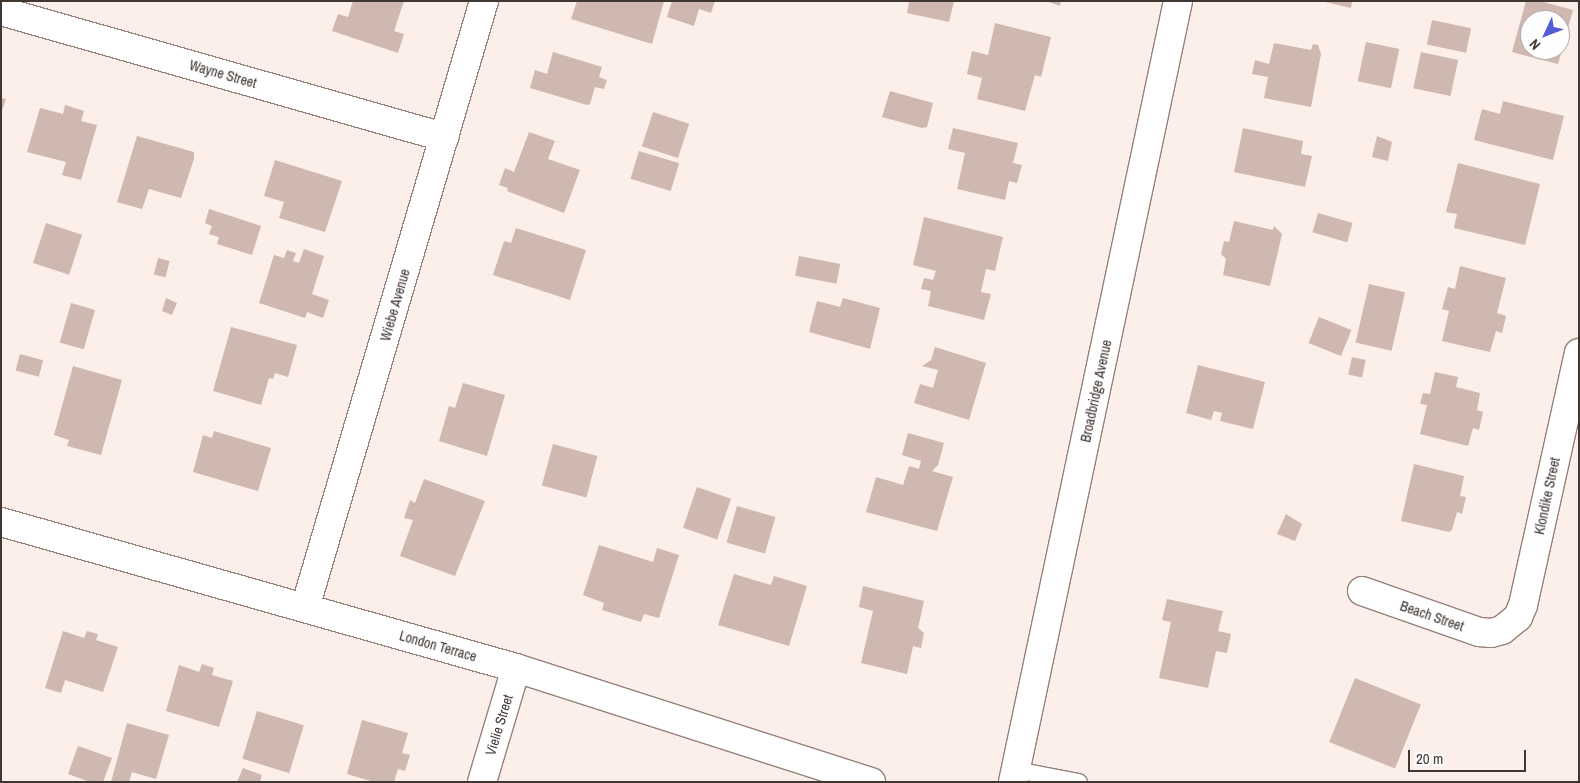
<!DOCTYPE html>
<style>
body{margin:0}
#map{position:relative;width:1580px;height:783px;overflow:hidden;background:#fceee8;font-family:"Archivo Narrow",sans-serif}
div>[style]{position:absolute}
.building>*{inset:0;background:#cfb8af;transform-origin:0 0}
.roads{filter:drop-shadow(1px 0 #968179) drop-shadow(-1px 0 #968179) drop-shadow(0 1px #968179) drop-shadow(0 -1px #968179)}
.lane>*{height:16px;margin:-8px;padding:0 8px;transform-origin:8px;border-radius:8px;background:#fff}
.street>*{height:28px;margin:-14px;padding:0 14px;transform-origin:14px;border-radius:14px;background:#fff}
.secondary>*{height:28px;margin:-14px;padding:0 14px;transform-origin:14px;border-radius:14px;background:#fff}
span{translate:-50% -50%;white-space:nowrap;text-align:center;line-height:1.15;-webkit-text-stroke:4px #fefefe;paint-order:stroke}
.street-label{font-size:14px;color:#403733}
.frame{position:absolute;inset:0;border:2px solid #403733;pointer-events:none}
.north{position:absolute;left:1520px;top:10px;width:50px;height:50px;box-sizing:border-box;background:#fefefe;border:1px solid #b2aead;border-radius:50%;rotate:227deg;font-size:14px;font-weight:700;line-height:20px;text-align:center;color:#403733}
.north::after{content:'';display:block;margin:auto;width:18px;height:22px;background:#535dd4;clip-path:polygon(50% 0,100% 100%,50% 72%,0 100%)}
.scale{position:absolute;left:1408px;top:750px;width:118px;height:22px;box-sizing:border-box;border:2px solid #403733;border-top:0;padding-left:6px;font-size:15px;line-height:18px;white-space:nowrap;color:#403733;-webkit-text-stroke:4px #fefefe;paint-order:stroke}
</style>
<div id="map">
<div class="building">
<i style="clip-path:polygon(353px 1px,404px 1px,394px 31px,404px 34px,398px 53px,332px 31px,338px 14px,348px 17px)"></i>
<i style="clip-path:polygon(577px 1px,664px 1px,652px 44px,571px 19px)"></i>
<i style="clip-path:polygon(672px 1px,715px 1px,711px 13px,699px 9px,694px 26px,667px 17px)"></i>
<i style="clip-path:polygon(909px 1px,954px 1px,949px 22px,907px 13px)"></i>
<i style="clip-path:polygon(1046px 1px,1061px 1px,1060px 6px)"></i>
<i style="clip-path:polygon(1321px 1px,1352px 1px,1351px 8px)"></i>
<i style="clip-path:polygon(evenodd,1526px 1px,1540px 1px,1573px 10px,1558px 64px,1512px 52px,1526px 1px,1530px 20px,1560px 20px,1560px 50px,1530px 50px,1530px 20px)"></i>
<i style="left:1432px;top:20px;width:40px;height:25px;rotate:12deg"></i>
<i style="clip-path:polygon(995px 23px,1051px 37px,1041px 77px,1035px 75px,1025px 111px,977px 99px,982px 78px,967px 74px,972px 51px,988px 55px)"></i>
<i style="left:1366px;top:42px;width:34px;height:40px;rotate:12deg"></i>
<i style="clip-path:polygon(1274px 43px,1311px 50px,1313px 44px,1318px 45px,1321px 54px,1311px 107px,1264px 98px,1268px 77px,1252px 74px,1255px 60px,1269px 64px)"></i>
<i style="clip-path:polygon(553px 52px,602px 67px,599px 77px,607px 80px,604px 89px,595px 87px,590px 104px,587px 105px,530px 88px,535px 70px,547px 74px)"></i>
<i style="left:1421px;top:52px;width:38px;height:37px;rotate:12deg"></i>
<i style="clip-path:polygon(890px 91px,933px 103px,927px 127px,922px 128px,882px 117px)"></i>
<i style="clip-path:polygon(1px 98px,6px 99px,2px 111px,1px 111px)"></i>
<i style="clip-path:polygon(1503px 101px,1564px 116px,1553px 160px,1474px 140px,1482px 109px,1500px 114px)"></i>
<i style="clip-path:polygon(65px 105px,84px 111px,81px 121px,97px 125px,81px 180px,62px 175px,66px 162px,27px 152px,40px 108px,63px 114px)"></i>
<i style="left:653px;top:112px;width:38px;height:36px;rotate:18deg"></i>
<i style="clip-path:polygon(953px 128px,1018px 143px,1013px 163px,1022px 165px,1017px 183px,1009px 181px,1005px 200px,957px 189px,965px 153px,948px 149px)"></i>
<i style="clip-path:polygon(1243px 128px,1303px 141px,1301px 154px,1312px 156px,1305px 187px,1234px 172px)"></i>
<i style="clip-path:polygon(529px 132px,555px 141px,548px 159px,580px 170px,564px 213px,507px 191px,508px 188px,499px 185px,505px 168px,514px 172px)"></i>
<i style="clip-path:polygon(137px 136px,194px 152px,194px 159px,181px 198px,149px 189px,142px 209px,117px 202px)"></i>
<i style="clip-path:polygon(1377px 136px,1392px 142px,1388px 161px,1372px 157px)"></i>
<i style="left:639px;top:151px;width:42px;height:29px;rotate:17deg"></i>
<i style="clip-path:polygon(275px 160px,342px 181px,325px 232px,279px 218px,284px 202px,264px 196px)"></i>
<i style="clip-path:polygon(1458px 163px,1540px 184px,1525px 245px,1454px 228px,1457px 214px,1446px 212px)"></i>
<i style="clip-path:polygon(209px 209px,261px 226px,252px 255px,217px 244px,219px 237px,209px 234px,212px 226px,205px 223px)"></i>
<i style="left:1318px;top:213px;width:36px;height:20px;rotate:16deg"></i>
<i style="clip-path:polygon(924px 217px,1003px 237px,995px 271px,986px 269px,981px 292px,991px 294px,984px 320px,928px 306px,931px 291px,921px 289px,924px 278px,933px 280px,936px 271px,913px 265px)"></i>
<i style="clip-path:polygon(1234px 221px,1273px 230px,1274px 226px,1282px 234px,1270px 286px,1223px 275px,1226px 259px,1221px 254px,1224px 241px,1229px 242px)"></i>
<i style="left:46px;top:223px;width:38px;height:42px;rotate:18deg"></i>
<i style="clip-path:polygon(516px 228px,586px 250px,570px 300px,493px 275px,504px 241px,511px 243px)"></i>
<i style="clip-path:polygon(304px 249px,324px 256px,312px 294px,329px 300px,323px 318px,307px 312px,305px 318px,259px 303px,274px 255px,284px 258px,287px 250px,296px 253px,293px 261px,299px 263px)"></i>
<i style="left:799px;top:256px;width:42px;height:20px;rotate:11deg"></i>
<i style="left:158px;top:258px;width:12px;height:17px;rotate:14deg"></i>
<i style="clip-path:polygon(1460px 266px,1506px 278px,1497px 313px,1506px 316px,1502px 333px,1496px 331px,1490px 352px,1442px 341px,1449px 311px,1442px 309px,1448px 287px,1455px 289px)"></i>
<i style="left:1369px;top:284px;width:37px;height:60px;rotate:13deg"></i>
<i style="clip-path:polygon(166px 298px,177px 303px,172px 315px,162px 311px)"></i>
<i style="clip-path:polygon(843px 298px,880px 308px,870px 349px,809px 332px,817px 301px,840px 307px)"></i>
<i style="left:71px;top:303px;width:25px;height:41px;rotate:16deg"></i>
<i style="left:1319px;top:317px;width:35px;height:28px;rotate:22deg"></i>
<i style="clip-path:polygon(231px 327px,297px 345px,288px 377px,275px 373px,273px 379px,269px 378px,261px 405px,213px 391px)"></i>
<i style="clip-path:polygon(935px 347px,986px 363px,969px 420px,914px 403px,920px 384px,933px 388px,938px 370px,922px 366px,931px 360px)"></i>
<i style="left:20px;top:354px;width:24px;height:17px;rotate:15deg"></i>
<i style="left:1352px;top:357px;width:14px;height:18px;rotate:12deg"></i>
<i style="clip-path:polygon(1198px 365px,1265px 382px,1253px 429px,1220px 421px,1222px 413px,1214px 411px,1211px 420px,1186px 413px)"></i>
<i style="clip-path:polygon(73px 366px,122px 380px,101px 455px,67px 446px,69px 440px,54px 435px)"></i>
<i style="clip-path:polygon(1435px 372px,1458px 377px,1456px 387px,1480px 393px,1477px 410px,1483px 412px,1479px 430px,1473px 428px,1468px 446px,1420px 434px,1427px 405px,1420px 404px,1423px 393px,1430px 394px)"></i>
<i style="clip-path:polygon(463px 383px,505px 395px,487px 456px,439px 441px,449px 406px,455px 408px)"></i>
<i style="clip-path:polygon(214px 431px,271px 448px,258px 491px,193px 472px,203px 435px,212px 438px)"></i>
<i style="clip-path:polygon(908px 433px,944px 443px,938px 465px,932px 471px,953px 477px,937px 531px,866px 512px,876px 477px,903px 485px,909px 466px,919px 469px,921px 461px,902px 455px)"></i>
<i style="left:553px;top:444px;width:46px;height:43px;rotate:15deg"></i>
<i style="clip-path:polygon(1414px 464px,1464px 476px,1460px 496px,1466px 497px,1462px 514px,1457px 512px,1452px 530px,1449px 532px,1401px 521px)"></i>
<i style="clip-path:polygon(424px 479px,485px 501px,455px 576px,400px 556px,413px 520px,404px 518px,410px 500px,415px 503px)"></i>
<i style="left:697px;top:487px;width:36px;height:43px;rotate:19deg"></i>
<i style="left:737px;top:506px;width:40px;height:38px;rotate:16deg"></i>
<i style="clip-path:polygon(1286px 514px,1302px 524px,1295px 541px,1277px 534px)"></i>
<i style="clip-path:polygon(599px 545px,653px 562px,657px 548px,679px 555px,659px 618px,644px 614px,641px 622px,602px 610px,604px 603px,583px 595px)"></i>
<i style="clip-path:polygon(734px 574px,771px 585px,774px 576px,807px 586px,789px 646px,718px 625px)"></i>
<i style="clip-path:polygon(863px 586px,924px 601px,918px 628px,924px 633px,921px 648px,913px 646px,907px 674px,861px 663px,873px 611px,859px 607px)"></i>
<i style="clip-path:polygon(1167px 599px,1223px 611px,1218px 631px,1231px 634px,1227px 653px,1216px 651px,1208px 688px,1159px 678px,1171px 622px,1162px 620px)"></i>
<i style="clip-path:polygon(63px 631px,84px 638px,87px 631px,98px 634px,96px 640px,118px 647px,103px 692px,65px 680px,61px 693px,45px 688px)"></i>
<i style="clip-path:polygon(202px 664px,214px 668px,212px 675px,233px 681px,219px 727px,166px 711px,179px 665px,199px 672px)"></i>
<i style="left:1355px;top:678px;width:71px;height:69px;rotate:22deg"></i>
<i style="left:257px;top:711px;width:49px;height:50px;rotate:17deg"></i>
<i style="clip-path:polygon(362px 720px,408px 733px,402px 753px,410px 755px,405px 771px,398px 769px,394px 782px,374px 782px,347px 774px)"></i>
<i style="clip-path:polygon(127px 723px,169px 735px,156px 779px,132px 772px,129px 782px,111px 782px)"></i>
<i style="clip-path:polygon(78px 746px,112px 758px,103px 782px,90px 782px,68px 774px)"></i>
<i style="clip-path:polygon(243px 768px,262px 775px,260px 782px,237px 782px)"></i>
</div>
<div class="roads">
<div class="lane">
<i style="left:1016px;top:770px;width:64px;rotate:10.8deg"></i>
</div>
<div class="street">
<i style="left:1px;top:11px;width:461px;rotate:15.9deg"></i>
<i style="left:1px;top:522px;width:535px;rotate:15.83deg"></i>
<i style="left:516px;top:668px;width:373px;rotate:17.8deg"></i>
<i style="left:1362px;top:591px;width:124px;rotate:19.3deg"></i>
<i style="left:1479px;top:632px;width:12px;rotate:5deg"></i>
<i style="left:1491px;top:633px;width:11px;rotate:-15deg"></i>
<i style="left:1502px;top:630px;width:21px;rotate:-39deg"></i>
<i style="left:1518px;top:617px;width:13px;rotate:-67deg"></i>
<i style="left:1523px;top:605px;width:258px;rotate:-77.5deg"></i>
<i style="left:305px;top:608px;width:633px;rotate:-73.57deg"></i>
<i style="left:482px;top:782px;width:119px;rotate:-73.4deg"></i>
</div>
<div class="secondary">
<i style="left:1013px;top:782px;width:798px;rotate:-78.07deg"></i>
</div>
</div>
<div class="street-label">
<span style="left:223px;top:74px;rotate:16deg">Wayne Street</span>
<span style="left:395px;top:305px;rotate:-74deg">Wiebe Avenue</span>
<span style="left:1096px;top:391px;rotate:-78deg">Broadbridge Avenue</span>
<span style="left:1547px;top:496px;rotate:-78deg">Klondike Street</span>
<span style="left:1432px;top:616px;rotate:19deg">Beach Street</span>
<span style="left:438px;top:646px;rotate:16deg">London Terrace</span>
<span style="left:499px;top:725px;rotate:-73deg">Vielie Street</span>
</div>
<div class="frame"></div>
<div class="north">N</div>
<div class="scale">20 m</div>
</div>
